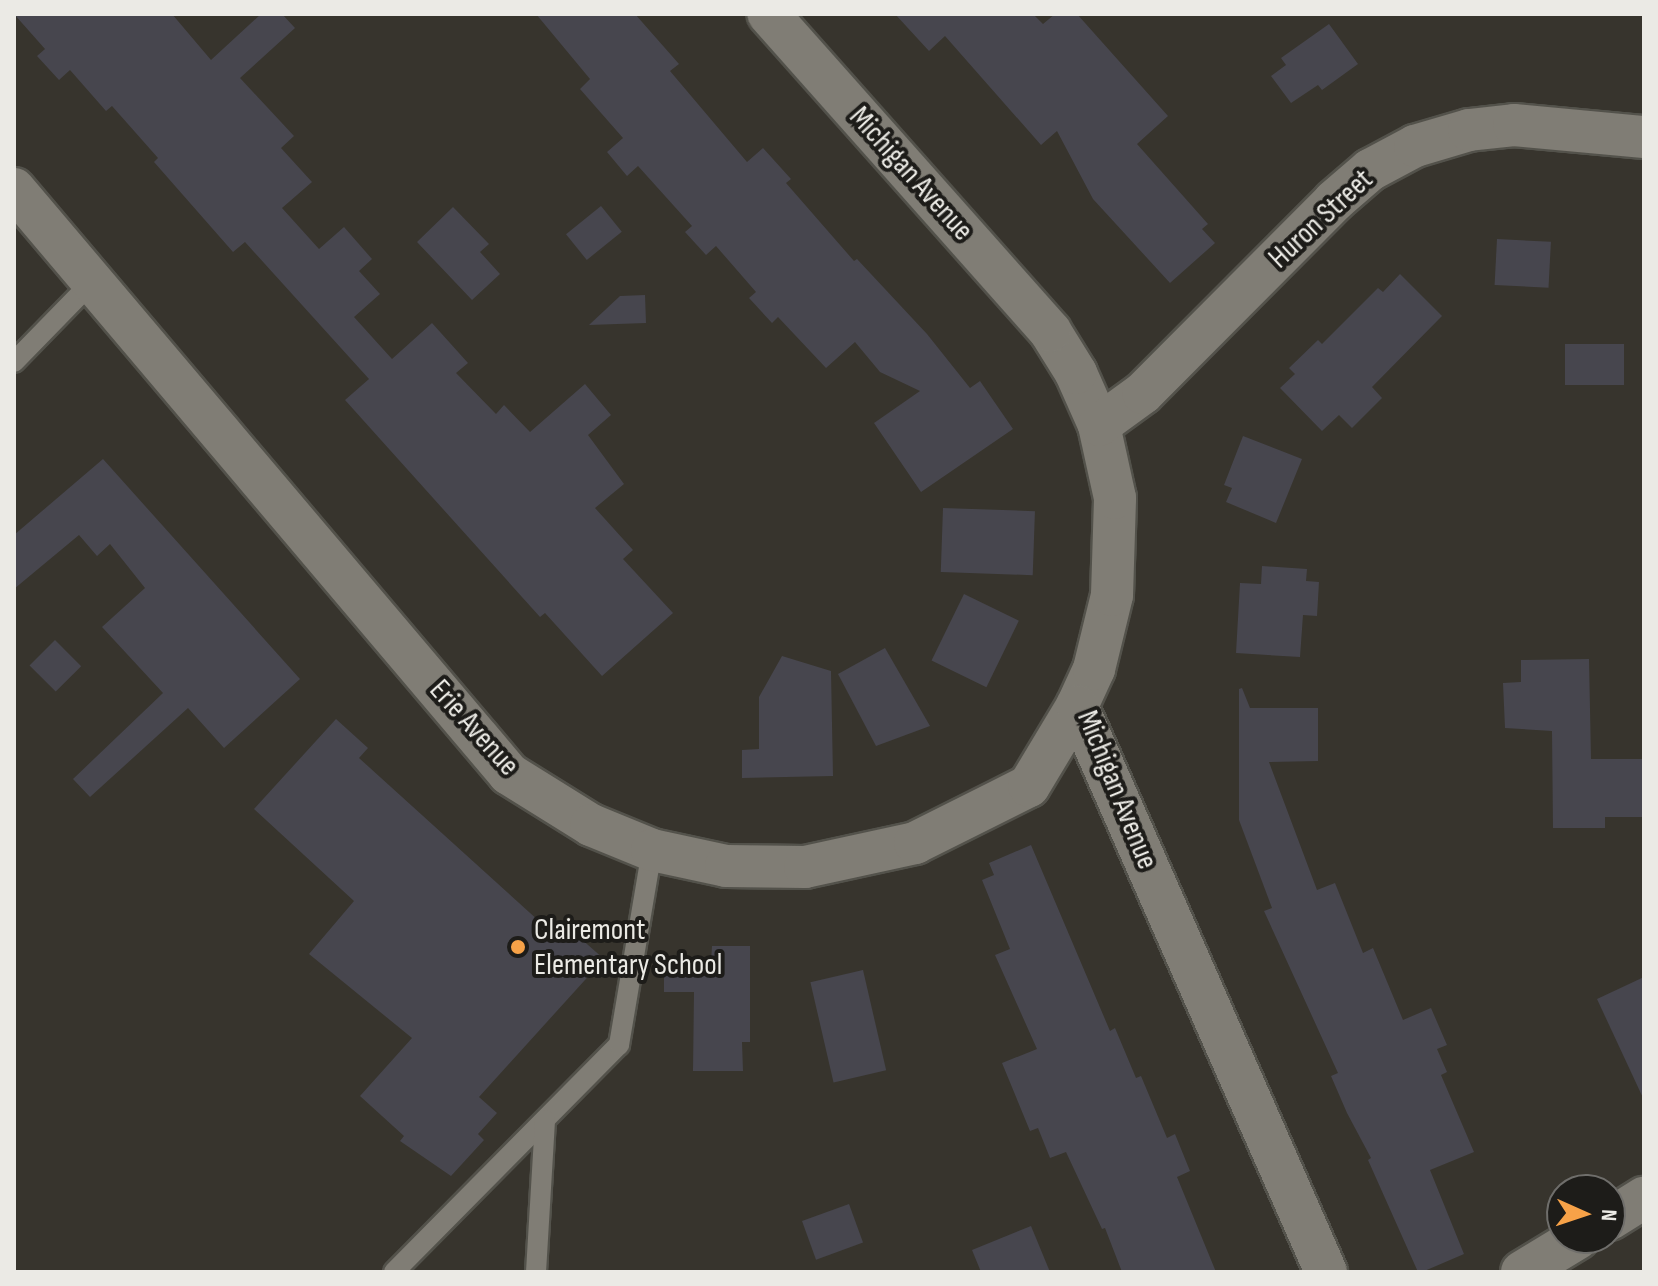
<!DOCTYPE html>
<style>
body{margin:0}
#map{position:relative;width:1658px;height:1286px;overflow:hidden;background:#37342d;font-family:"Sofia Sans Condensed",sans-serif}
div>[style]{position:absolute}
.building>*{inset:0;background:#47464e;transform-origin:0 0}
.roads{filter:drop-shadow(2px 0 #53524b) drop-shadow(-2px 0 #53524b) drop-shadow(0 2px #53524b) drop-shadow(0 -2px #53524b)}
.lane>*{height:20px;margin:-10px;padding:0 10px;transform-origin:10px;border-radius:10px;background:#807d75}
.street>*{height:42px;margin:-21px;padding:0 21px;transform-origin:21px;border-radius:21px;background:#807d75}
.dots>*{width:22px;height:22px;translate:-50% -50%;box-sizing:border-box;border:4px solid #1d1c19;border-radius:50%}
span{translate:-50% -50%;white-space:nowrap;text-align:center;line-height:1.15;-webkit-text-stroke:8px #1d1c19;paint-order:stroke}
.street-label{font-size:30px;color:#ebeae5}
.poi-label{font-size:30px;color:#ebeae5}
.left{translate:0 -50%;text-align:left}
.frame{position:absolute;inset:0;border:16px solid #ebeae5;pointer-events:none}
.north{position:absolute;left:1546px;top:1174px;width:80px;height:80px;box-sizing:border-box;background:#1d1c19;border:2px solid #6f6e6b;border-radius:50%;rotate:93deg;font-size:22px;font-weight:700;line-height:32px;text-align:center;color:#ebeae5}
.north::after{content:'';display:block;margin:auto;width:28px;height:36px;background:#f7a248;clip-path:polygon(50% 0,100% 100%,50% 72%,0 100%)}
</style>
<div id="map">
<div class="building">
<i style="clip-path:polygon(14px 14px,172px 14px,211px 60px,261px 14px,282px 14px,295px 28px,240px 78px,294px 136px,281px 148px,312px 182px,282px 208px,319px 249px,344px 227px,372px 259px,359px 271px,380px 294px,354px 317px,392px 359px,432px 323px,468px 363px,456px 373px,496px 414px,504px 405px,530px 432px,585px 384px,611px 415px,588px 435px,624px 484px,595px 508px,633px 550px,623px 559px,673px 613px,602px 676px,545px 613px,540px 617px,345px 400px,369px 379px,245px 242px,233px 252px,154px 162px,158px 158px,112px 106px,106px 111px,70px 70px,59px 80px,37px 56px,45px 49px)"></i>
<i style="clip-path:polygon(536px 14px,635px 14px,679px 64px,670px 71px,747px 162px,763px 148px,791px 179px,786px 183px,854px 261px,857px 259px,927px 334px,970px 388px,980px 381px,1013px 429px,921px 492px,874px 423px,920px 391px,880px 372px,855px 342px,826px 368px,778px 317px,772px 323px,749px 298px,756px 292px,716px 246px,706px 255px,685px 232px,692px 226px,638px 166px,627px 176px,607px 152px,623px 138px,580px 89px,590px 79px)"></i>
<i style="clip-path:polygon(895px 14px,1033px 14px,1043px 24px,1055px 14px,1077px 14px,1168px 116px,1137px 144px,1208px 224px,1202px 229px,1215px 243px,1170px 283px,1093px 199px,1057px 131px,1041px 145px,945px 36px,929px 51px)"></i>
<i style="clip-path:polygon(1329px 24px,1358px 64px,1322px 90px,1318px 85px,1291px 103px,1271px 76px,1286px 65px,1281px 58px)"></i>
<i style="left:601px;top:206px;width:33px;height:45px;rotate:51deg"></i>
<i style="clip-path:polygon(453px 207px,489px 244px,480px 252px,500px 274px,472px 300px,417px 242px)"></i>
<i style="left:1497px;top:239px;width:54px;height:46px;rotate:3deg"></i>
<i style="clip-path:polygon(1400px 274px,1442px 316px,1372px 387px,1382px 398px,1352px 428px,1339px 415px,1322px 431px,1280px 388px,1295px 374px,1289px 368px,1318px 340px,1322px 344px,1378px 288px,1383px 292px)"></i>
<i style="clip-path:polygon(645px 295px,646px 323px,589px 325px,620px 296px)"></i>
<i style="left:1565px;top:344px;width:59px;height:41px"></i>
<i style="clip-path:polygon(1243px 436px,1302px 459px,1276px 523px,1226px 502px,1232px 488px,1224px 485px)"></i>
<i style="clip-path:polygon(103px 459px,300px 679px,224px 748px,188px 708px,90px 797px,73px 779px,163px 693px,102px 627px,145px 588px,110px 544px,97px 556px,79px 535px,14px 589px,14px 535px)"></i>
<i style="left:943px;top:508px;width:92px;height:64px;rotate:2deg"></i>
<i style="clip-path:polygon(1262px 566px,1307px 569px,1306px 581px,1319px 582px,1317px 616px,1303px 615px,1300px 657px,1236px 653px,1240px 583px,1261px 584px)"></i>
<i style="left:964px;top:594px;width:61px;height:74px;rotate:26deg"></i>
<i style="left:55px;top:640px;width:37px;height:36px;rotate:45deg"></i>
<i style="clip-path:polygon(885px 648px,930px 726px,876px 746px,838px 674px)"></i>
<i style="clip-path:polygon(782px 656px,831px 671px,833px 776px,742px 778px,742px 750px,759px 749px,759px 697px)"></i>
<i style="clip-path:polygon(1589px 659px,1591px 759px,1644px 759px,1644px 817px,1605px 817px,1605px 828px,1553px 828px,1552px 731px,1505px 728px,1503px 683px,1521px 682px,1521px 660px)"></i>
<i style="clip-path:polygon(1242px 688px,1250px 708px,1318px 708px,1318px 761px,1269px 762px,1317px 890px,1335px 883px,1363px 953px,1373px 948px,1403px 1020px,1431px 1008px,1447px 1045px,1437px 1049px,1447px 1072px,1441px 1075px,1474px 1152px,1430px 1170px,1464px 1254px,1422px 1272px,1418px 1272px,1368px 1160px,1371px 1158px,1347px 1113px,1331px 1076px,1338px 1073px,1264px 911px,1272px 908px,1239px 820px,1239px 689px)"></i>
<i style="clip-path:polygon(336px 719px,368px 748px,359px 758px,561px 941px,571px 930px,604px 959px,479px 1097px,497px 1113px,478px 1134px,484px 1140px,451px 1176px,400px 1141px,404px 1136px,360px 1096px,412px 1038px,309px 954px,354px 901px,254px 809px)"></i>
<i style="clip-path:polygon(1031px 845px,1110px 1031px,1115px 1028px,1136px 1078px,1141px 1076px,1167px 1138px,1175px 1134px,1190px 1171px,1177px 1177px,1216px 1272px,1122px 1272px,1105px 1228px,1102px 1229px,1066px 1152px,1050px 1158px,1038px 1128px,1030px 1131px,1002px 1063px,1037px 1049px,995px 955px,1010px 949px,982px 880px,994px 875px,989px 863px)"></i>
<i style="clip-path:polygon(712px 946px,750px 946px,750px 1042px,742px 1042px,743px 1071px,693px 1071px,694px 992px,664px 992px,664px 961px,711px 961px)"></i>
<i style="left:863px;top:970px;width:103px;height:54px;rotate:77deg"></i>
<i style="clip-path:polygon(1644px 977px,1644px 1100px,1597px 999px)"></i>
<i style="left:849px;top:1204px;width:41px;height:50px;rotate:70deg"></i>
<i style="clip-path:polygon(1031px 1226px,1050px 1272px,981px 1272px,972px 1250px)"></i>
</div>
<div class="roads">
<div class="lane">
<i style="left:14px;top:362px;width:112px;rotate:-45.7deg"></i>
<i style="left:394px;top:1272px;width:320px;rotate:-45.3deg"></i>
<i style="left:619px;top:1045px;width:198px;rotate:-80.4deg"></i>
<i style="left:536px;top:1272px;width:152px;rotate:-86.6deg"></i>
</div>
<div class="street">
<i style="left:14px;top:189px;width:766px;rotate:49.76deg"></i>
<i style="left:509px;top:774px;width:97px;rotate:31.9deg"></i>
<i style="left:591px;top:825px;width:66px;rotate:22.3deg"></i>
<i style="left:652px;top:850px;width:76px;rotate:12.2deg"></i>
<i style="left:726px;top:866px;width:79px;rotate:0.7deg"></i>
<i style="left:805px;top:867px;width:113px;rotate:-12.3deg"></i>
<i style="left:915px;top:843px;width:127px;rotate:-26.6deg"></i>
<i style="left:1029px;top:786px;width:93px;rotate:-59deg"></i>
<i style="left:1077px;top:706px;width:41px;rotate:-65.3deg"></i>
<i style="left:1094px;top:669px;width:76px;rotate:-76.3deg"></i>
<i style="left:1112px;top:595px;width:97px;rotate:-88.2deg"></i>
<i style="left:1115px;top:498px;width:75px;rotate:-102.4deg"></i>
<i style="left:1099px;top:425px;width:57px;rotate:-113.9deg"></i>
<i style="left:1076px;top:373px;width:49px;rotate:-121.8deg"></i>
<i style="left:1050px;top:331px;width:424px;rotate:-131.6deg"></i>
<i style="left:1099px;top:425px;width:54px;rotate:-36deg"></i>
<i style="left:1143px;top:393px;width:271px;rotate:-45.1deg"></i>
<i style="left:1334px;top:201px;width:48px;rotate:-40.7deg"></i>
<i style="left:1370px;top:170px;width:51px;rotate:-28.1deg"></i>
<i style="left:1415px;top:146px;width:56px;rotate:-16.5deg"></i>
<i style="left:1469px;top:130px;width:45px;rotate:-6.3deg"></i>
<i style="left:1514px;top:125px;width:131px;rotate:5.3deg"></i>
<i style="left:1077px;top:706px;width:618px;rotate:66.25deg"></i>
<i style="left:1610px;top:1219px;width:40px;rotate:-32deg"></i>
<i style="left:1522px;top:1272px;width:66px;rotate:-31.3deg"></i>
</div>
</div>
<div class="dots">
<i style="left:518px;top:947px;background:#f7a248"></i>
</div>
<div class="street-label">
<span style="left:911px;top:174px;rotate:48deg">Michigan Avenue</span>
<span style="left:1321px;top:219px;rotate:-43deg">Huron Street</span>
<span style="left:474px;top:728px;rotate:48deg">Erie Avenue</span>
<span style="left:1117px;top:790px;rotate:68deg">Michigan Avenue</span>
</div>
<div class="poi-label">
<span class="left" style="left:534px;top:947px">Clairemont<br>Elementary School</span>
</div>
<div class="frame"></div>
<div class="north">N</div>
</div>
